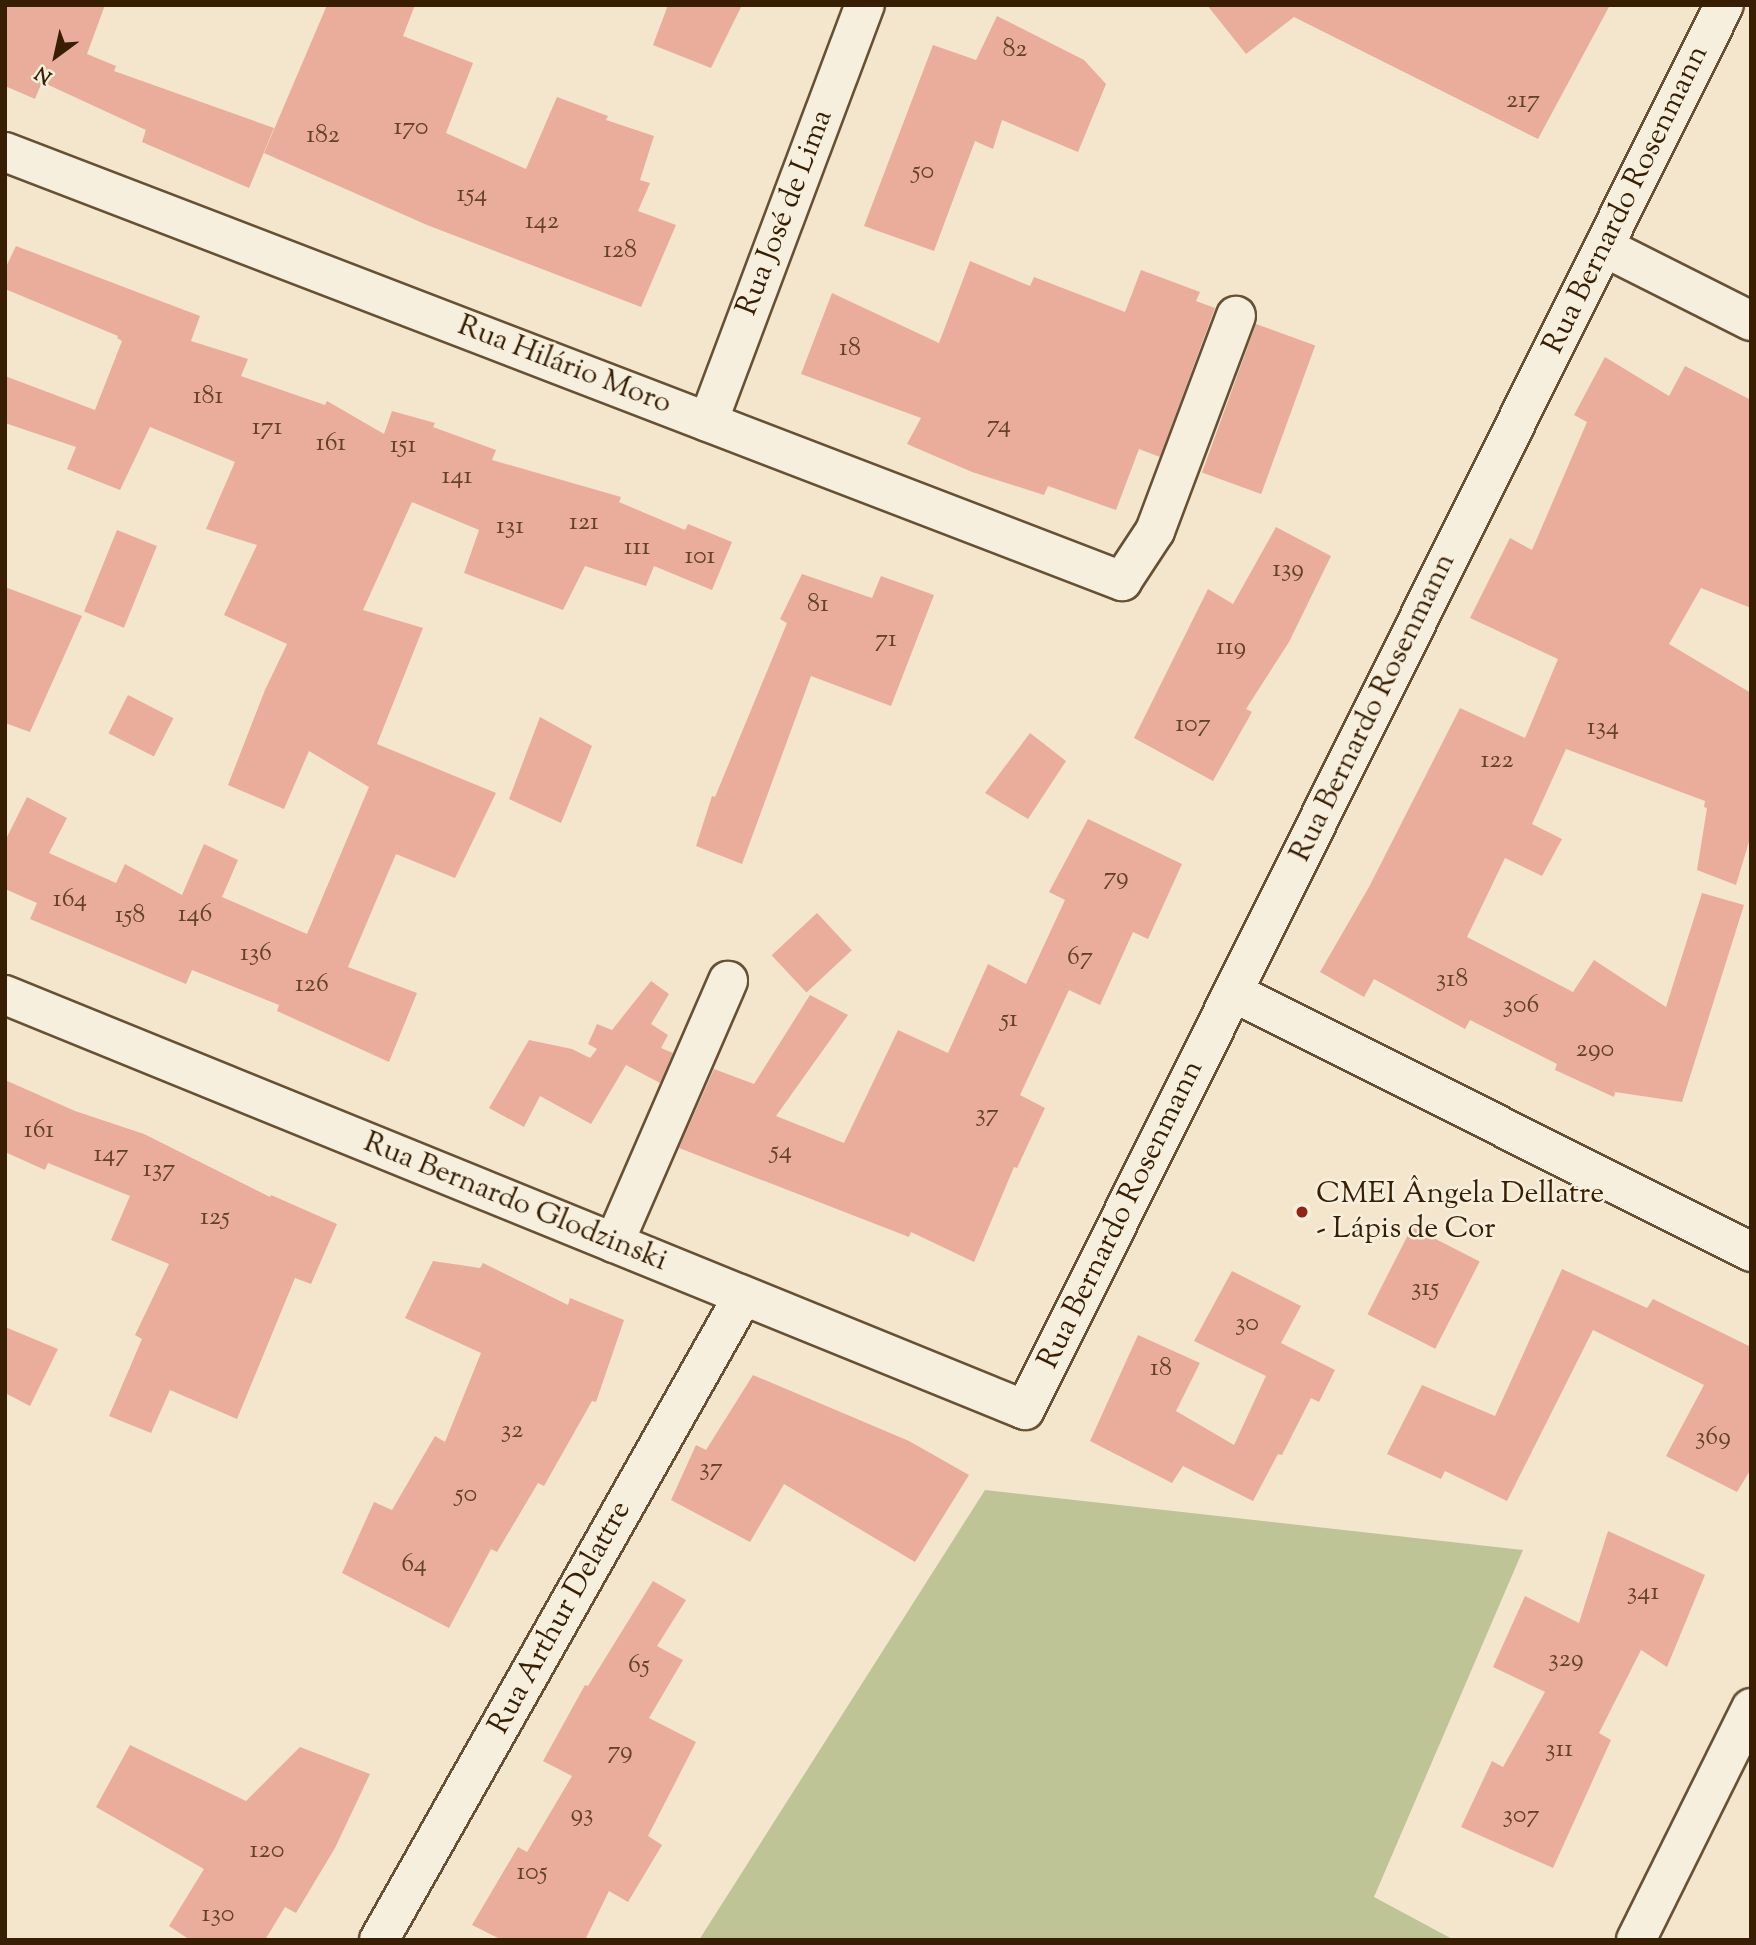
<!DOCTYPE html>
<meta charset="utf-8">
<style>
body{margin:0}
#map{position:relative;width:1756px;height:1945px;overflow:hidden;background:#f3e6cc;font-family:"Sorts Mill Goudy",serif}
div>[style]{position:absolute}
.green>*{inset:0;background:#bec496}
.building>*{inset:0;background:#eaad9b;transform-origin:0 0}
.roads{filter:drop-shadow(2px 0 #675135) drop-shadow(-2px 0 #675135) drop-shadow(0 2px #675135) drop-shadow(0 -2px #675135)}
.minor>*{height:38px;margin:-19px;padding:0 19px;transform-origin:19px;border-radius:19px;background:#f7efde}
.dots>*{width:19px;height:19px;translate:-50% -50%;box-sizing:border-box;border:4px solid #f7efde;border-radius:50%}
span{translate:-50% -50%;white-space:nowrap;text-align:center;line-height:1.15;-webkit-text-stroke:5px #f7efde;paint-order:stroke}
.number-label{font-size:26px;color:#644229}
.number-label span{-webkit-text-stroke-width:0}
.street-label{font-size:30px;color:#381f03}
.poi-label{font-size:30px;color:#381f03}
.left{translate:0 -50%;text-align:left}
.frame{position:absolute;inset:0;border:7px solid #381f03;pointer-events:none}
.north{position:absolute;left:21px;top:21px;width:70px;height:70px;-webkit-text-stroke:5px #f7efde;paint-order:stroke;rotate:213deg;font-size:19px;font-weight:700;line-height:28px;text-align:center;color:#381f03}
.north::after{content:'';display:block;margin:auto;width:24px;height:32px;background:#381f03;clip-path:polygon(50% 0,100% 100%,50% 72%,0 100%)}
</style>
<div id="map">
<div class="green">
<i style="clip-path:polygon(985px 1490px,1523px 1550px,1374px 1897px,1454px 1940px,699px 1940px)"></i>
</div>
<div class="building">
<i style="clip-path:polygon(5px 5px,105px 5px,87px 54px,116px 66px,114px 71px,274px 128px,249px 188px,142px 142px,146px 130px,42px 82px,35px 99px,5px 86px)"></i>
<i style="clip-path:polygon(327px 5px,415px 5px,403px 36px,473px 63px,446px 133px,526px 169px,557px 97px,608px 116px,606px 120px,654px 136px,640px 180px,650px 183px,638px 211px,676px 225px,641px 307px,427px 225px,264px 153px)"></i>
<i style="clip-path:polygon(668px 5px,742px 5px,711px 68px,653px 45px)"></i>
<i style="clip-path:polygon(1207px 5px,1610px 5px,1538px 139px,1294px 17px,1246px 54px)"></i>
<i style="clip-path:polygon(997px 16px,1084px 60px,1106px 84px,1078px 152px,1002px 120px,993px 149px,975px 141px,934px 251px,864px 226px,933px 45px,976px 60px)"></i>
<i style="clip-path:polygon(16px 246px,200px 316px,191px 341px,248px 359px,241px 376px,325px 405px,327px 401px,384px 434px,392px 411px,435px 423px,433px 427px,496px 450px,492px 460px,621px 497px,619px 502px,685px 530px,688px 524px,732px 542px,712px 590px,654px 566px,646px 586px,585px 566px,563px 610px,464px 573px,479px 530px,412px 502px,363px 610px,423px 628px,377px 744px,496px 793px,455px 878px,396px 854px,348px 967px,417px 993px,389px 1062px,277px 1011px,279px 1005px,192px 970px,186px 984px,30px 919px,37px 903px,5px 889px,5px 841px,27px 797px,67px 818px,49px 853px,116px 883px,125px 864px,182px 895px,204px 844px,238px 860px,222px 897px,307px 934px,369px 787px,309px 751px,284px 809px,228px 785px,265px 690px,287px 644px,224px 615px,257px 545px,206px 529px,235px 462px,150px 427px,120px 490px,67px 469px,76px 447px,5px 423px,5px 376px,95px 410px,122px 341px,117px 338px,118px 336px,5px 289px,5px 269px)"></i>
<i style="clip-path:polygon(970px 261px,1030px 286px,1034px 277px,1125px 312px,1141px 270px,1200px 292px,1196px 301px,1215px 308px,1160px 457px,1139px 449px,1116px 510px,1048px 486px,1044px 495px,972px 472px,907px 444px,921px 418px,801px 374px,832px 293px,939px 343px)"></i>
<i style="left:1256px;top:324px;width:63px;height:158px;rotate:20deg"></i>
<i style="clip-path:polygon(1605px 357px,1669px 396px,1685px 366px,1751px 400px,1751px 608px,1701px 588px,1669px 644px,1751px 693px,1751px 835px,1736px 885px,1697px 870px,1707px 808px,1704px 807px,1705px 801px,1566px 749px,1532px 824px,1562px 839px,1542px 876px,1505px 858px,1467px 937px,1573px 992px,1594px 960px,1666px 1007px,1702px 893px,1744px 905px,1682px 1102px,1615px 1092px,1614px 1097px,1555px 1070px,1557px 1064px,1470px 1020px,1465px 1029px,1374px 979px,1364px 997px,1320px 972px,1369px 887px,1460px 708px,1525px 738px,1558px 659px,1470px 618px,1510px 538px,1532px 550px,1587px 422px,1574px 415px)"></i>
<i style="clip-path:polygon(1276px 527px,1331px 556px,1289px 642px,1246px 709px,1252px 712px,1213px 781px,1134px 738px,1208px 589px,1233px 604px)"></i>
<i style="left:117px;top:530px;width:43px;height:88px;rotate:22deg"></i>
<i style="clip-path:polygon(802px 574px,872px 598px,881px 576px,934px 595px,891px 706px,811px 676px,742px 864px,696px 846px,712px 796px,715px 797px,787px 623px,780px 619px)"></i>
<i style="clip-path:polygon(5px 587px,82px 616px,30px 732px,5px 723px)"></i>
<i style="left:128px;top:695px;width:51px;height:43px;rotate:27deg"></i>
<i style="clip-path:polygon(540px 717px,592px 746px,561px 823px,509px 799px)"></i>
<i style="clip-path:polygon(1030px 733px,1066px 761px,1028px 819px,985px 793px)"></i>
<i style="clip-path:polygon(1088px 819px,1182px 864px,1148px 939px,1133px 932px,1100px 1005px,1069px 990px,1020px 1095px,1045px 1108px,1017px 1168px,1014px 1167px,974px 1262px,911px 1232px,909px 1237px,679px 1148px,714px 1069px,754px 1084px,810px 995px,848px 1015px,776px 1116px,844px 1143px,898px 1030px,948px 1053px,988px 964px,1026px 984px,1065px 900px,1049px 892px)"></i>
<i style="left:817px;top:913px;width:51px;height:62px;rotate:47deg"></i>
<i style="clip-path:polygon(651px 981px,669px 994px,651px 1024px,668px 1035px,661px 1048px,673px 1053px,660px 1083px,626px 1065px,591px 1124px,540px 1096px,524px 1127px,489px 1108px,529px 1040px,572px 1049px,590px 1058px,597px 1049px,588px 1044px,597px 1024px,612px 1030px)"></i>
<i style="clip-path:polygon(5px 1080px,75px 1111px,144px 1134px,270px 1197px,271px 1195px,337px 1224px,311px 1284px,295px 1278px,237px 1419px,170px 1390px,151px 1433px,109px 1416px,142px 1339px,135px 1335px,169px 1264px,111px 1240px,130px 1196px,48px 1163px,45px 1170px,5px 1152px)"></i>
<i style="left:1412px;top:1227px;width:76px;height:98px;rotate:27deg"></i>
<i style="clip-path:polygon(433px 1261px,480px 1268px,483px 1263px,568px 1305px,570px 1298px,624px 1320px,596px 1402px,592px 1401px,544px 1486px,538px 1483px,497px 1552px,491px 1549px,449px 1628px,342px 1573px,374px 1502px,392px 1510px,435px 1436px,445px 1442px,481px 1353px,405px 1318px)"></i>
<i style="clip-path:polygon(1562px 1269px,1647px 1308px,1653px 1299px,1751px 1347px,1751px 1469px,1737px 1492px,1666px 1456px,1704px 1385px,1593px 1330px,1507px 1501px,1445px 1471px,1441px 1479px,1387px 1454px,1422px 1385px,1495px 1416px)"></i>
<i style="clip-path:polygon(1232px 1271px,1301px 1306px,1281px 1343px,1335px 1370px,1319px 1402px,1311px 1398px,1282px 1455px,1278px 1454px,1253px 1501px,1183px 1466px,1172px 1483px,1090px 1441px,1138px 1335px,1200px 1363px,1176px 1411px,1234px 1445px,1266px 1376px,1194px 1341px)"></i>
<i style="clip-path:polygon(5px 1327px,58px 1349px,30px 1406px,5px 1393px)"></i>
<i style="clip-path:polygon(753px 1375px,909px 1441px,969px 1475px,915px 1562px,784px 1484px,750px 1542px,671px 1500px,696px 1445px,706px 1450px)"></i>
<i style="clip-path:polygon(1608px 1531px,1705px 1575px,1667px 1667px,1641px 1650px,1599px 1733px,1611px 1740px,1553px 1868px,1461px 1827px,1492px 1761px,1503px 1767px,1545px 1692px,1493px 1667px,1525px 1596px,1579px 1623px)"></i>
<i style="clip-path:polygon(653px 1581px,686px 1600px,657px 1646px,683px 1660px,649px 1718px,696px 1742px,648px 1836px,662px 1845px,628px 1902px,609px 1891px,585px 1940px,502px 1940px,472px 1925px,518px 1847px,527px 1852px,572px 1776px,543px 1761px,585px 1685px,588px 1686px)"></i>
<i style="clip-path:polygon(130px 1745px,246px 1801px,300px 1747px,370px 1774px,335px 1848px,296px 1913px,285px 1907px,265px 1940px,190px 1940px,169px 1926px,204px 1869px,96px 1807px)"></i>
</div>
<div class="roads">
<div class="minor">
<i style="left:5px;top:152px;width:1197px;rotate:21.01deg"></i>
<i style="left:1122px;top:581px;width:60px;rotate:-56.6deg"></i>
<i style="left:1155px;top:531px;width:230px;rotate:-69.4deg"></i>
<i style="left:1604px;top:247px;width:165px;rotate:26.7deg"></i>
<i style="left:708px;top:422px;width:446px;rotate:-69.4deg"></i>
<i style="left:1233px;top:992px;width:580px;rotate:26.65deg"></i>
<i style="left:5px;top:995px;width:1101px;rotate:22.14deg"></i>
<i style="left:1025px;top:1410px;width:1569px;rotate:-63.55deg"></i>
<i style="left:614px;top:1243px;width:286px;rotate:-66.5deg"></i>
<i style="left:379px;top:1940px;width:740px;rotate:-60.52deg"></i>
<i style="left:1636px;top:1940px;width:259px;rotate:-63.6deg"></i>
</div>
</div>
<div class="dots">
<i style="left:1302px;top:1212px;background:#8f2418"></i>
</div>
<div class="number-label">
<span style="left:1015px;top:50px">82</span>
<span style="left:1523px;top:101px">217</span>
<span style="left:411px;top:128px">170</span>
<span style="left:323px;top:136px">182</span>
<span style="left:923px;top:172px">50</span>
<span style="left:472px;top:195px">154</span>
<span style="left:542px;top:222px">142</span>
<span style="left:620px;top:251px">128</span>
<span style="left:850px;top:349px">18</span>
<span style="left:208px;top:397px">181</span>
<span style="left:999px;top:426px">74</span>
<span style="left:267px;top:428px">171</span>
<span style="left:331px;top:444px">161</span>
<span style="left:403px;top:446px">151</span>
<span style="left:457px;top:477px">141</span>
<span style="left:584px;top:523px">121</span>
<span style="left:510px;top:527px">131</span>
<span style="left:637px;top:548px">111</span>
<span style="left:700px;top:557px">101</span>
<span style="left:1288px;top:570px">139</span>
<span style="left:818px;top:605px">81</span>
<span style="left:886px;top:640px">71</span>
<span style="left:1231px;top:648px">119</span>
<span style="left:1193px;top:725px">107</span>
<span style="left:1603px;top:728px">134</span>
<span style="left:1497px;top:761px">122</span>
<span style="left:1116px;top:878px">79</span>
<span style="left:70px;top:900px">164</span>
<span style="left:195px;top:915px">146</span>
<span style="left:130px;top:916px">158</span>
<span style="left:256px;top:954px">136</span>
<span style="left:1080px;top:958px">67</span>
<span style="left:1452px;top:980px">318</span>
<span style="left:312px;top:985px">126</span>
<span style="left:1521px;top:1006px">306</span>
<span style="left:1009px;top:1020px">51</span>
<span style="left:1595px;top:1050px">290</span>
<span style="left:987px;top:1115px">37</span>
<span style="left:39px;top:1131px">161</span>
<span style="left:781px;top:1152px">54</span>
<span style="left:111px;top:1155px">147</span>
<span style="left:159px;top:1170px">137</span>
<span style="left:215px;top:1218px">125</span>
<span style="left:1425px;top:1289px">315</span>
<span style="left:1247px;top:1324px">30</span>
<span style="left:1161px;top:1369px">18</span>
<span style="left:512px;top:1431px">32</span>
<span style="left:1713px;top:1438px">369</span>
<span style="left:711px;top:1469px">37</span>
<span style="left:466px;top:1495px">50</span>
<span style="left:414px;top:1565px">64</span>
<span style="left:1643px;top:1593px">341</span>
<span style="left:1566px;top:1660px">329</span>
<span style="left:639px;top:1666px">65</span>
<span style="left:1559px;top:1750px">311</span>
<span style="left:620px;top:1752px">79</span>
<span style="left:582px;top:1815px">93</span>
<span style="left:1521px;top:1816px">307</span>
<span style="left:267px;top:1851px">120</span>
<span style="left:532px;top:1873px">105</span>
<span style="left:218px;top:1915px">130</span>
</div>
<div class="street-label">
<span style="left:1627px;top:200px;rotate:-64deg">Rua Bernardo Rosenmann</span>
<span style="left:786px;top:213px;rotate:-69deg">Rua José de Lima</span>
<span style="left:564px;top:366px;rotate:21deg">Rua Hilário Moro</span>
<span style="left:1374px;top:708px;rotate:-64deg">Rua Bernardo Rosenmann</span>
<span style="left:515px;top:1203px;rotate:22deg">Rua Bernardo Glodzinski</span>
<span style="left:1122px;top:1215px;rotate:-64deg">Rua Bernardo Rosenmann</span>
<span style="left:561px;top:1618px;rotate:-61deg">Rua Arthur Delattre</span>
</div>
<div class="poi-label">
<span class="left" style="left:1316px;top:1212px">CMEI Ângela Dellatre<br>- Lápis de Cor</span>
</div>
<div class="frame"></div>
<div class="north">N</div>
</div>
